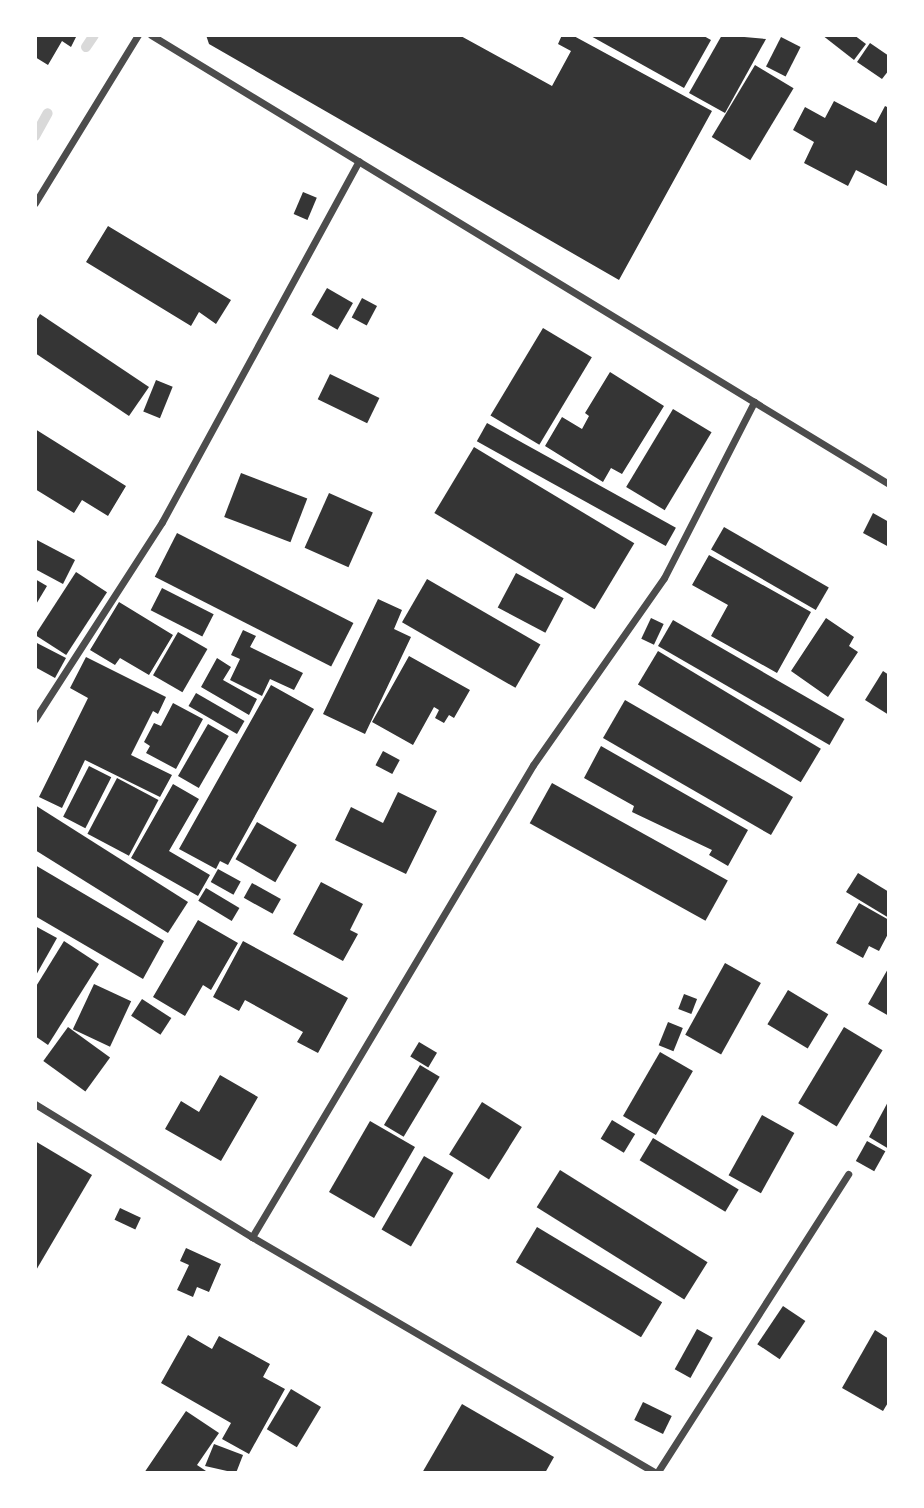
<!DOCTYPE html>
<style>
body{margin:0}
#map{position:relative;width:924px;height:1508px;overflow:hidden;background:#fff;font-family:Raleway,sans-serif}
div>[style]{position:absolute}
.stream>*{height:10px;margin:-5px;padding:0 5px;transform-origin:5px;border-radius:5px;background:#d9d9d9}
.building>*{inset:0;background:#353535;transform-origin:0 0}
.minor>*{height:7px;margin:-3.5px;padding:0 3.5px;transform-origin:3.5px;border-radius:3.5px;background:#4c4c4c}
span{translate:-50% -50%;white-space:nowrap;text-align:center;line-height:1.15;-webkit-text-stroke:5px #fff;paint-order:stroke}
.frame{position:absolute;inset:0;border:37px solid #fff;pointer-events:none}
</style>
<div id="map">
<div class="stream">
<i style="left:86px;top:47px;width:14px;rotate:-56deg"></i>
<i style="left:35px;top:136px;width:26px;rotate:-61deg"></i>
</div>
<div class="building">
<i style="clip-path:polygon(35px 35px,77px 35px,71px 47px,62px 41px,48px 65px,35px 57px)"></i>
<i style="clip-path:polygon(206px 35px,459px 35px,552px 86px,571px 51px,558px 44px,562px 35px,572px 35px,712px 111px,619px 280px,209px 44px)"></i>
<i style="clip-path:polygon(589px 35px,702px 35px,711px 40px,684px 88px)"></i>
<i style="clip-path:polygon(722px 35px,766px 39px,725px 113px,689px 93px)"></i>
<i style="clip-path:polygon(822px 35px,854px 35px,866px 44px,854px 60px)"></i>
<i style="left:781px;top:37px;width:22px;height:33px;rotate:27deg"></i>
<i style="clip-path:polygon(870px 43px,889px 56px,889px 70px,882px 79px,857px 62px)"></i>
<i style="left:755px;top:65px;width:45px;height:84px;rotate:31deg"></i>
<i style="clip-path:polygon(834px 101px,876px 123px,885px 106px,889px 108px,889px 187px,856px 170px,848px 186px,804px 163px,814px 142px,793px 130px,805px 107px,825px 118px)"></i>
<i style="left:303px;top:192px;width:15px;height:24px;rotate:23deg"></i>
<i style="clip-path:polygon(108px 226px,231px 300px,216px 324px,199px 312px,191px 326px,86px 262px)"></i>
<i style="left:327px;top:288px;width:30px;height:31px;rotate:30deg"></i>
<i style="left:362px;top:298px;width:17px;height:22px;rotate:28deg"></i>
<i style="clip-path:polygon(40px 314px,149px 387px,129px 416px,35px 353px,35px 322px)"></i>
<i style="left:543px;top:328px;width:57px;height:102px;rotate:31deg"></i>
<i style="clip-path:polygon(610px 372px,664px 406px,622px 474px,611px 468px,603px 482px,545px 446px,562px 417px,582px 429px,589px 416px,585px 413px)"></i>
<i style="left:330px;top:374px;width:55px;height:28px;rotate:26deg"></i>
<i style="left:156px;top:380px;width:18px;height:34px;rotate:22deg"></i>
<i style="left:673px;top:409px;width:45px;height:91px;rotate:31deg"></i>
<i style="left:487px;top:423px;width:216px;height:21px;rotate:29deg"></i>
<i style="clip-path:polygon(35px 429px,126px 486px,108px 516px,82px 500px,74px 513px,35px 489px)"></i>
<i style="left:474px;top:447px;width:187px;height:77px;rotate:31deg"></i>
<i style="left:241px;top:473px;width:71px;height:47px;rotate:21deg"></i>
<i style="left:329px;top:493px;width:48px;height:60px;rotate:24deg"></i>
<i style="clip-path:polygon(873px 513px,889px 522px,889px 547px,863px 533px)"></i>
<i style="left:724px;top:527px;width:121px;height:26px;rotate:30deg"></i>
<i style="left:177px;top:533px;width:198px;height:49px;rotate:27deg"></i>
<i style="clip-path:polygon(35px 539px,75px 560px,63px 584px,35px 569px)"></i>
<i style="clip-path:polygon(709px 555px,811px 612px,777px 673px,711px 636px,728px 605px,692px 585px)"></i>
<i style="left:76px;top:572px;width:37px;height:75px;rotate:33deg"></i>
<i style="left:516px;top:573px;width:54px;height:39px;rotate:28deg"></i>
<i style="clip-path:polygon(35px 579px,47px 586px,35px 606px)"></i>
<i style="left:427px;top:579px;width:131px;height:50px;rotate:30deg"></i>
<i style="left:162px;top:588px;width:58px;height:25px;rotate:27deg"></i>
<i style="clip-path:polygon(378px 599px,402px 610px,394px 629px,411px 637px,365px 734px,323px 714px)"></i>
<i style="clip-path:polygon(119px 602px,173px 635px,149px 675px,120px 658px,115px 665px,90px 650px)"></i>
<i style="left:651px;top:618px;width:14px;height:23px;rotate:25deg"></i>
<i style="clip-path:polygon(826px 618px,854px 637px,849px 646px,858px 652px,828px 697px,791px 671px)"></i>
<i style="left:673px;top:620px;width:198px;height:30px;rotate:30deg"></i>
<i style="clip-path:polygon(243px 630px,256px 636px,250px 647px,303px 673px,294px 690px,270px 679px,262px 696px,230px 680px,240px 659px,231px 655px)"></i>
<i style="left:178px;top:632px;width:34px;height:50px;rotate:30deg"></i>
<i style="clip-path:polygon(35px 642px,66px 658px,55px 678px,35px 667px)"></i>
<i style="left:658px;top:651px;width:190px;height:39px;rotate:31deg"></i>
<i style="clip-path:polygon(409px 656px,470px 690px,454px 718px,449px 715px,444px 723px,435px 718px,439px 710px,434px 707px,413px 745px,372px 722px)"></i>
<i style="clip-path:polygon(86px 657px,166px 697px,158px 714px,153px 711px,131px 755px,172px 775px,160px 797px,85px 760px,62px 808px,39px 797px,88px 698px,70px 688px)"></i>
<i style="clip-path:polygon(217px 658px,231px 667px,223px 680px,257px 699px,249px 715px,201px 687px)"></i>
<i style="clip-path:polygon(883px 671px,889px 675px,889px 715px,865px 700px)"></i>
<i style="clip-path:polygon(271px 685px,314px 709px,228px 865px,220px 861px,216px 869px,179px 849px)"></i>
<i style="left:196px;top:693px;width:56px;height:15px;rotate:30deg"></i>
<i style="left:625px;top:700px;width:194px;height:44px;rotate:30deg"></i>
<i style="clip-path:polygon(173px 703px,203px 719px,176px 769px,146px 753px,150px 746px,144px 742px,154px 723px,161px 726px)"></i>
<i style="left:208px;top:724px;width:24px;height:60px;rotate:30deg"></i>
<i style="clip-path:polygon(601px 746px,748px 830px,728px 866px,709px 855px,712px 850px,632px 812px,634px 806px,584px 778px)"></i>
<i style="left:383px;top:751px;width:19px;height:16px;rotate:28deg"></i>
<i style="left:89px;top:766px;width:25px;height:57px;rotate:27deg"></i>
<i style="left:117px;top:778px;width:47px;height:63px;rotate:28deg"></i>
<i style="left:552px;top:783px;width:201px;height:46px;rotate:29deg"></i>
<i style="clip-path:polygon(173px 784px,199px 799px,169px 851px,210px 875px,198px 896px,131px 858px)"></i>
<i style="clip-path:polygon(398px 792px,437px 811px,406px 874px,335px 840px,351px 807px,383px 823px)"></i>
<i style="clip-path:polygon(35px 805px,188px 902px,168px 933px,35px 850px)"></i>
<i style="left:257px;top:822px;width:46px;height:43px;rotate:30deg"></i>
<i style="clip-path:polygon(35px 865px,164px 941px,143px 979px,35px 916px)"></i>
<i style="left:218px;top:869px;width:26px;height:15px;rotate:29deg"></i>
<i style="clip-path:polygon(858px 873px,889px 892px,889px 918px,846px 892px)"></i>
<i style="clip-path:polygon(321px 882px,363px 904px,350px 930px,358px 934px,343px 961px,293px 934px)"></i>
<i style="left:252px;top:883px;width:33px;height:17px;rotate:29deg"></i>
<i style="left:206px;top:888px;width:39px;height:15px;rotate:31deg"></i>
<i style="clip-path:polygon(859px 903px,889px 920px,889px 932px,879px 951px,869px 946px,863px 958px,836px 943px)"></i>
<i style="clip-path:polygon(198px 920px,238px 943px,211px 990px,203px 985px,185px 1016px,153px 997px)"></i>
<i style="clip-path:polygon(35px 926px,57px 938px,35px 977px)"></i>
<i style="clip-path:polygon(64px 941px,99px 964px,48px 1045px,35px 1036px,35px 988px)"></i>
<i style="clip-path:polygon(243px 941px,348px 998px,318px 1053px,297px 1042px,303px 1032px,245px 1000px,239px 1011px,213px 997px)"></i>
<i style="left:725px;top:963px;width:41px;height:82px;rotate:29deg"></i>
<i style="clip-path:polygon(889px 967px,889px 1016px,868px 1004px)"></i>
<i style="left:94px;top:984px;width:41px;height:50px;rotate:25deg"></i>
<i style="left:788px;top:990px;width:47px;height:40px;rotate:31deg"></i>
<i style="left:684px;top:994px;width:14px;height:16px;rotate:21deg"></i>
<i style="left:142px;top:999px;width:35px;height:20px;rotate:33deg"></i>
<i style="left:668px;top:1022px;width:16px;height:25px;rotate:22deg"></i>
<i style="left:68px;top:1027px;width:52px;height:42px;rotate:36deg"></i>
<i style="left:844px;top:1027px;width:45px;height:89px;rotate:31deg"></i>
<i style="left:419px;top:1042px;width:21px;height:17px;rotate:31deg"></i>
<i style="left:660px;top:1052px;width:38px;height:74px;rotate:30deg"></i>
<i style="left:420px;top:1065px;width:23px;height:70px;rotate:31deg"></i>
<i style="clip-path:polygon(220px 1075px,258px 1097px,221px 1161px,165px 1129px,181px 1101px,199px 1112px)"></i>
<i style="clip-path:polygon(889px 1100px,889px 1149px,869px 1137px)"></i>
<i style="left:482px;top:1102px;width:47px;height:62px;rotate:32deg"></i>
<i style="left:762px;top:1115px;width:37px;height:69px;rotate:29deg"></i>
<i style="left:612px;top:1120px;width:27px;height:22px;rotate:31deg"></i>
<i style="left:370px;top:1121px;width:52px;height:82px;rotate:30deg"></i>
<i style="left:653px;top:1138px;width:100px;height:26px;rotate:31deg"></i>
<i style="clip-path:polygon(35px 1141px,92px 1175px,35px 1272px)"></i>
<i style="left:867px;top:1141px;width:21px;height:23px;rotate:29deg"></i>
<i style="left:424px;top:1156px;width:34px;height:85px;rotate:30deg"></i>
<i style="left:560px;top:1170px;width:174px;height:44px;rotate:32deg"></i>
<i style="left:120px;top:1208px;width:23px;height:13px;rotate:25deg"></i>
<i style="left:537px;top:1227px;width:146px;height:41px;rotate:31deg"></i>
<i style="clip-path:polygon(186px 1248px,221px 1264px,209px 1292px,197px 1287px,193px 1297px,177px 1290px,189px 1265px,180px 1261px)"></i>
<i style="left:783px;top:1306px;width:27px;height:46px;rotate:34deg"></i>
<i style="left:697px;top:1329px;width:18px;height:46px;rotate:29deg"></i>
<i style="clip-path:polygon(875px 1330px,889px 1339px,889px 1401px,883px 1411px,842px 1388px)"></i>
<i style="clip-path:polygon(188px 1335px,212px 1349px,219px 1336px,270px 1364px,263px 1377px,285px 1389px,249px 1454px,222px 1439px,231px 1423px,161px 1383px)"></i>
<i style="left:291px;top:1389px;width:35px;height:47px;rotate:31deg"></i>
<i style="left:643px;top:1402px;width:32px;height:20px;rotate:26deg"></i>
<i style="clip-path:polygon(462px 1404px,554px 1457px,545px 1473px,422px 1473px)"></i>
<i style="clip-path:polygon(186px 1411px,219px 1433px,197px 1465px,209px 1473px,144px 1473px)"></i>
<i style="clip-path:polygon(214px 1444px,243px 1455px,236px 1473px,205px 1466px)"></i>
</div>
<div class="minor">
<i style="left:151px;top:35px;width:864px;rotate:31.32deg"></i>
<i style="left:35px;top:203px;width:197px;rotate:-58.5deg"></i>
<i style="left:35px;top:719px;width:234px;rotate:-57.2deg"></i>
<i style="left:162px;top:522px;width:411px;rotate:-61.4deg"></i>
<i style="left:35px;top:1104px;width:255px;rotate:31.5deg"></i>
<i style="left:252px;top:1237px;width:468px;rotate:30.3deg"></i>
<i style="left:252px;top:1237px;width:549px;rotate:-59.23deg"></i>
<i style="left:533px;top:765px;width:228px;rotate:-55deg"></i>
<i style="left:664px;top:578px;width:198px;rotate:-62.9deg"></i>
<i style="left:657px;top:1473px;width:355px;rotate:-57.4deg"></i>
</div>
<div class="frame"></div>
</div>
